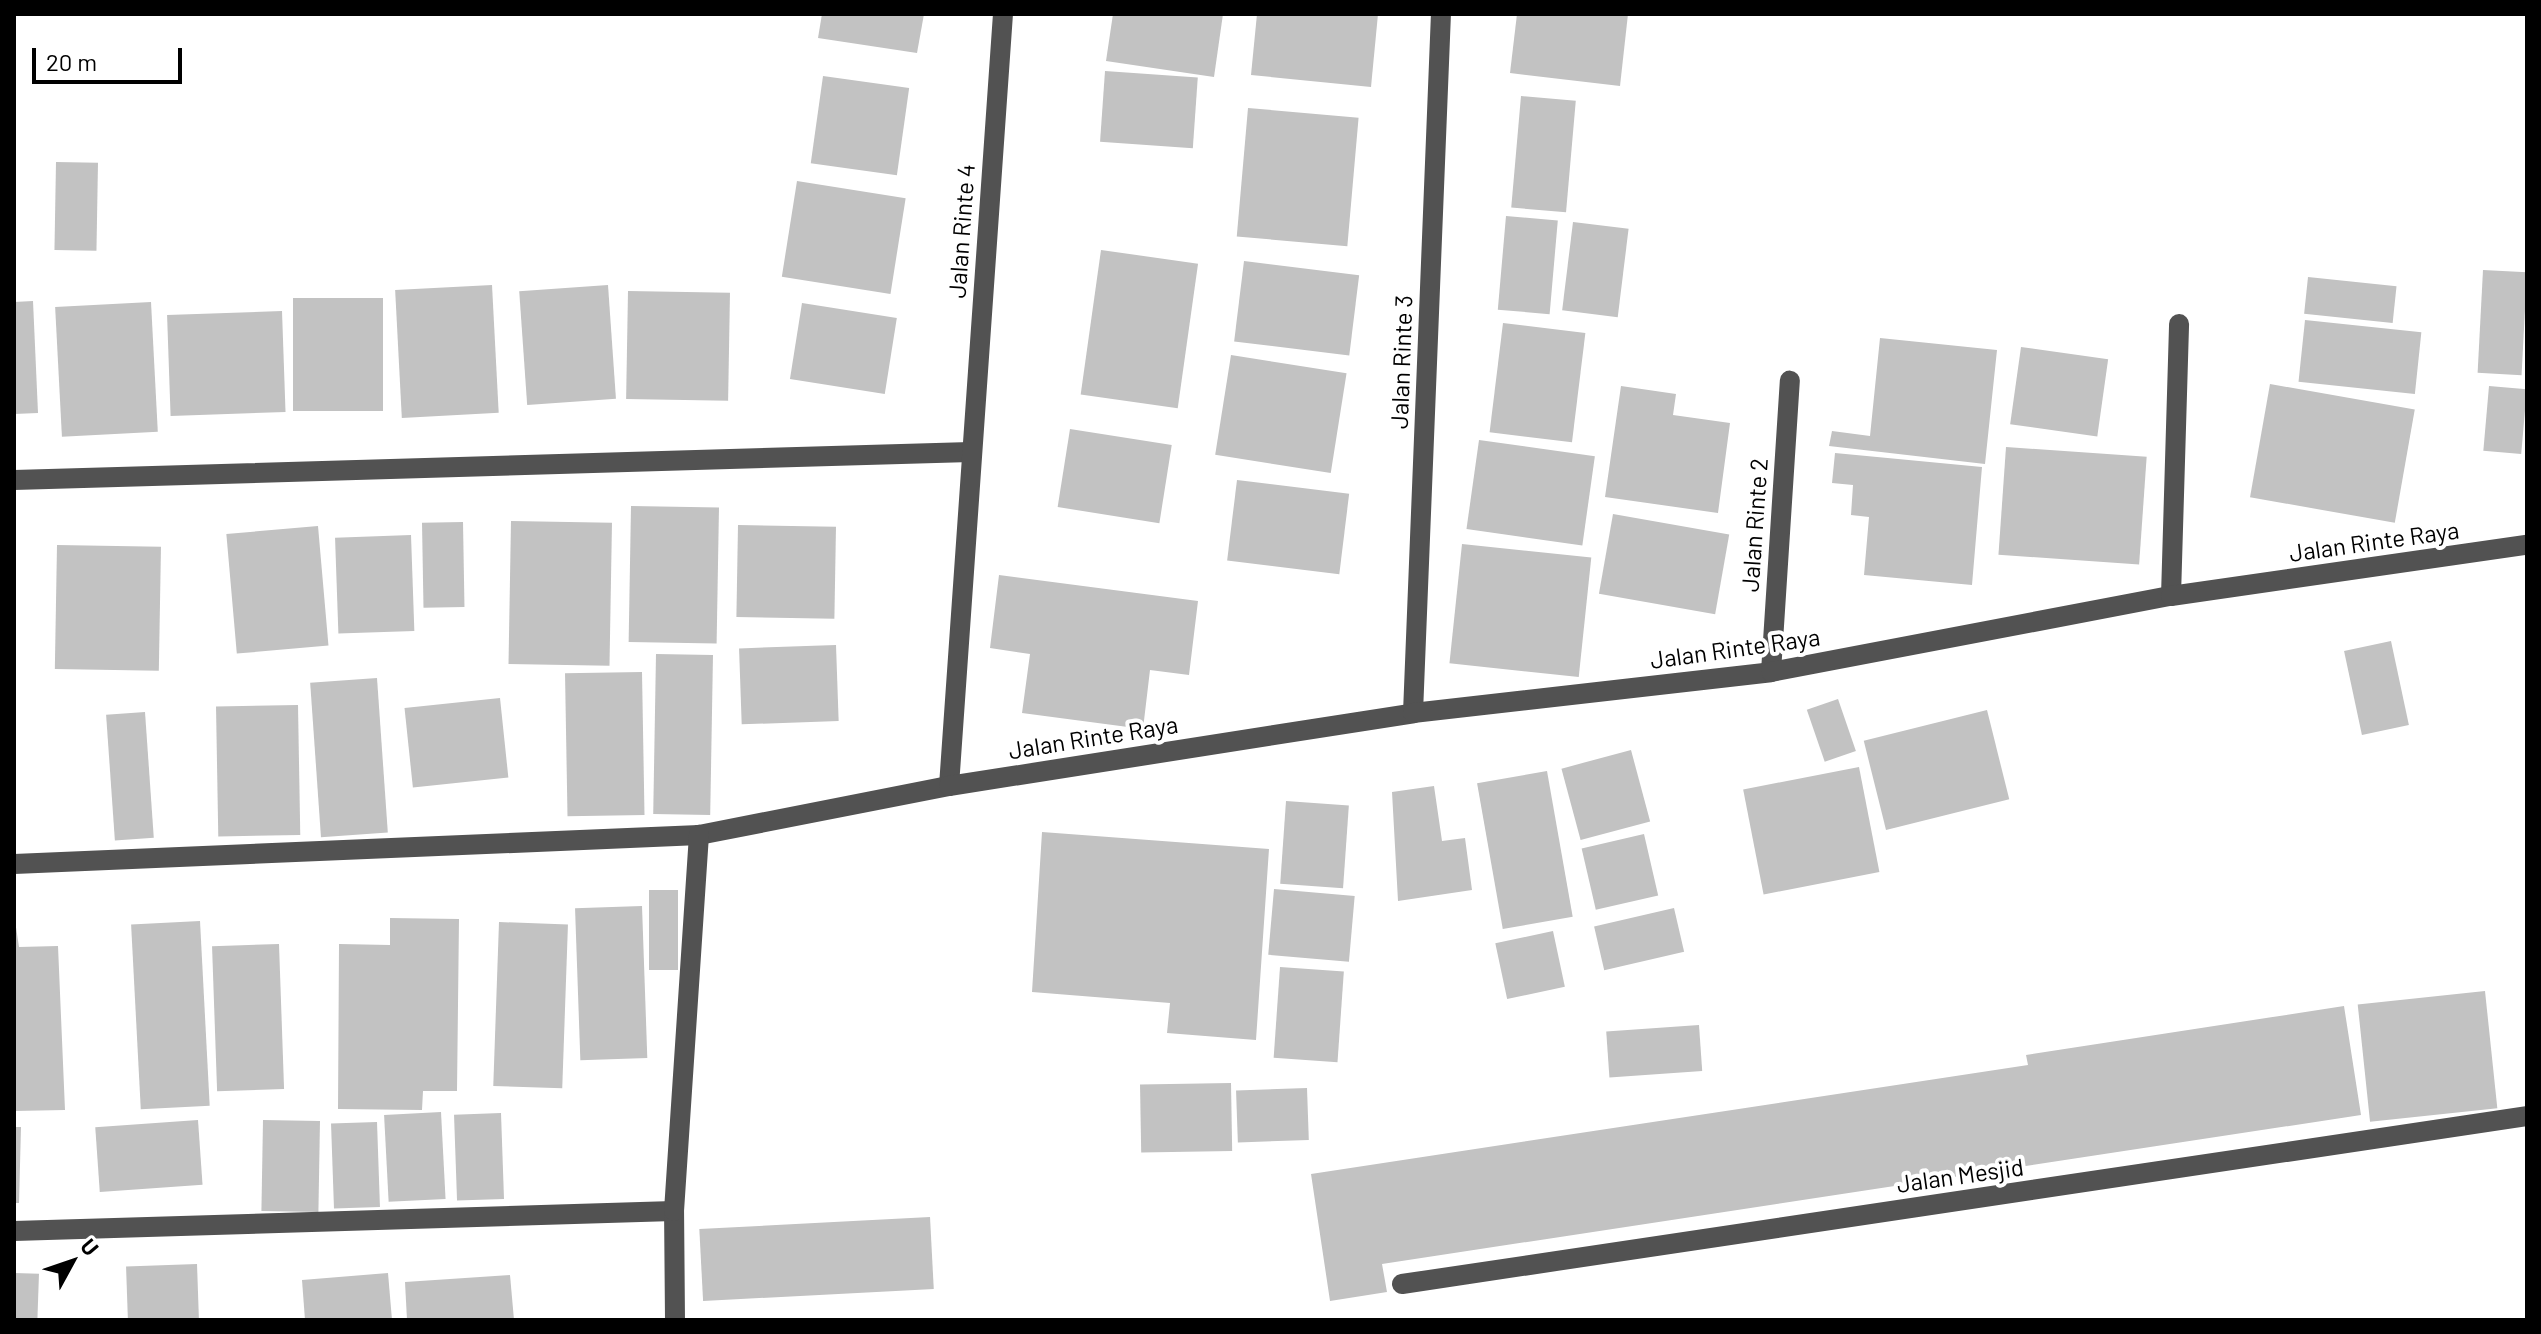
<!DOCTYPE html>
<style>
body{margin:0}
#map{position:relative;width:2541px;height:1334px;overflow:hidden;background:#fff;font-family:Barlow,sans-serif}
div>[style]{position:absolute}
.building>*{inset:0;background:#c2c2c2;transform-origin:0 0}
.minor>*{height:20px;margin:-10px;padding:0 10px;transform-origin:10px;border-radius:10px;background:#525252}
span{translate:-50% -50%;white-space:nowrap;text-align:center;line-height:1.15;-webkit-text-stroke:8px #fff;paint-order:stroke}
.street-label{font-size:24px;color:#000}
.frame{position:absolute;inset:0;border:16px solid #000;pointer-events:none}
.north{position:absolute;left:32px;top:1222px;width:80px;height:80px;-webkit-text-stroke:6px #fff;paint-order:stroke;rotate:50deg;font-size:22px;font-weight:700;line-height:32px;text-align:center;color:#000}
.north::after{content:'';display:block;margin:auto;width:28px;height:36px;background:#000;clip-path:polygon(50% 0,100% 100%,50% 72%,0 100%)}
.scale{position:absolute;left:32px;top:48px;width:150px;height:36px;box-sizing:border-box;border:4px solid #000;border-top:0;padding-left:10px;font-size:24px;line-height:28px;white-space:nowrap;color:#000;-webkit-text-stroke:6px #fff;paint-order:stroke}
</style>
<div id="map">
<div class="building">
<i style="clip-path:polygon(822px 14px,924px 14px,917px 53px,818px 38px)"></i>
<i style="clip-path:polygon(1113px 14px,1223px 14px,1214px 77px,1106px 61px)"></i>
<i style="clip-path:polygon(1257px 14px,1378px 14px,1371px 87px,1251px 75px)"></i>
<i style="clip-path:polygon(1517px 14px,1628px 14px,1620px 86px,1510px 73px)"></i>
<i style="left:1105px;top:71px;width:93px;height:71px;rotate:4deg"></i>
<i style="left:823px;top:76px;width:87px;height:88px;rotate:8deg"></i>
<i style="left:1521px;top:96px;width:55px;height:112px;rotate:5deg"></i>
<i style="left:1248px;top:108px;width:111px;height:129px;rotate:5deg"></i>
<i style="left:56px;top:162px;width:42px;height:88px;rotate:1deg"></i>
<i style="left:797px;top:181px;width:110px;height:97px;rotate:9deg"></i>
<i style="left:1506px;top:216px;width:52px;height:94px;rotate:5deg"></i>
<i style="left:1573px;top:222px;width:56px;height:89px;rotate:7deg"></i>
<i style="left:1101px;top:250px;width:98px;height:146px;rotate:8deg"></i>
<i style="left:1244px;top:261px;width:116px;height:81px;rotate:7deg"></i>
<i style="left:2483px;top:270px;width:44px;height:103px;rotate:3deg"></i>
<i style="left:2308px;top:277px;width:89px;height:37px;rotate:6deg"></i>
<i style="left:492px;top:285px;width:128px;height:97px;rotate:87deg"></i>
<i style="left:608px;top:285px;width:114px;height:89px;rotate:86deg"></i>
<i style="left:628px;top:291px;width:102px;height:108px;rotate:1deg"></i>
<i style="left:293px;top:298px;width:90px;height:113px"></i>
<i style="clip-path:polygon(33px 301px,38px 413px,14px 414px,14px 302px)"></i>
<i style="left:151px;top:302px;width:130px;height:96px;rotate:87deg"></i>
<i style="left:802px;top:303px;width:96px;height:77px;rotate:9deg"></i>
<i style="left:282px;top:311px;width:101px;height:115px;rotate:88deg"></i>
<i style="left:2305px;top:320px;width:117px;height:62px;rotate:6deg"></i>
<i style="left:1503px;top:323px;width:83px;height:110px;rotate:7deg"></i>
<i style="clip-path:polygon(1880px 338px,1997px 350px,1985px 464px,1829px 446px,1832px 431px,1870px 436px)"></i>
<i style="left:2021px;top:347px;width:88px;height:78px;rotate:8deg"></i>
<i style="left:1231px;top:355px;width:117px;height:101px;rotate:9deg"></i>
<i style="left:2270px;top:384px;width:147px;height:115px;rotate:10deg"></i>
<i style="clip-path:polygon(1621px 386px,1676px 394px,1673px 415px,1730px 423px,1718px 513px,1605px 497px)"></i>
<i style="left:2489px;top:386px;width:38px;height:65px;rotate:5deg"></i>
<i style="left:1070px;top:429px;width:103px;height:79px;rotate:9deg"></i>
<i style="left:1479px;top:440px;width:117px;height:90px;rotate:8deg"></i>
<i style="left:2006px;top:447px;width:141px;height:108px;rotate:4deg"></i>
<i style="clip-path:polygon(1835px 453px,1982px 467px,1972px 585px,1864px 575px,1869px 517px,1851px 515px,1853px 485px,1832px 483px)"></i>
<i style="left:1237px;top:480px;width:113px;height:81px;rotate:7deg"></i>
<i style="left:631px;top:506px;width:88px;height:136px;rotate:1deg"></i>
<i style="left:1613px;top:514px;width:118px;height:81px;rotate:10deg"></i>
<i style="left:511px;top:521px;width:101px;height:143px;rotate:1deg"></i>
<i style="left:463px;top:522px;width:85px;height:41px;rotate:89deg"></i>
<i style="left:738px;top:525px;width:98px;height:92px;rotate:1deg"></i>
<i style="left:318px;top:526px;width:120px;height:92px;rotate:85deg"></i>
<i style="left:411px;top:535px;width:96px;height:76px;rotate:88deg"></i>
<i style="left:1462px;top:544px;width:130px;height:120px;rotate:6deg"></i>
<i style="left:57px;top:545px;width:104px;height:124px;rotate:1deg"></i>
<i style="clip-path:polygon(999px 575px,1198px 601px,1189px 675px,1150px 670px,1143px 729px,1022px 713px,1030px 654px,990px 648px)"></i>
<i style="left:2391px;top:641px;width:86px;height:48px;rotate:78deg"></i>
<i style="left:836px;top:645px;width:76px;height:97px;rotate:88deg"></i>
<i style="left:656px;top:654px;width:57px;height:160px;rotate:1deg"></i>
<i style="left:642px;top:672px;width:143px;height:77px;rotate:89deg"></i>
<i style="left:377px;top:678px;width:155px;height:67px;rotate:86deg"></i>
<i style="left:500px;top:698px;width:80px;height:96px;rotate:84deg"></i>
<i style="left:1838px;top:699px;width:55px;height:33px;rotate:71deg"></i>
<i style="left:298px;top:705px;width:130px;height:82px;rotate:89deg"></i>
<i style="left:1987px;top:710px;width:92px;height:127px;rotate:76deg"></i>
<i style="left:145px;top:712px;width:126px;height:39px;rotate:86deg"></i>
<i style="left:1631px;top:750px;width:74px;height:72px;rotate:75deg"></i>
<i style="left:1859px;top:767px;width:107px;height:118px;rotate:79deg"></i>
<i style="left:1547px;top:771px;width:148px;height:71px;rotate:80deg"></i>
<i style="clip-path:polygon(1434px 786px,1442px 841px,1465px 838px,1472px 890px,1398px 901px,1392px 792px)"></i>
<i style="left:1286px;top:801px;width:63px;height:83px;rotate:4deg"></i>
<i style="clip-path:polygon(1042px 832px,1269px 849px,1256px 1040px,1167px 1033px,1170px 1003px,1032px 992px)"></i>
<i style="left:1644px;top:834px;width:63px;height:64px;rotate:77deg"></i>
<i style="left:1274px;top:889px;width:81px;height:66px;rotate:5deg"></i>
<i style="left:649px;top:890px;width:29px;height:80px"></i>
<i style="left:642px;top:906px;width:152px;height:67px;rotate:88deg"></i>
<i style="left:1674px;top:908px;width:45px;height:82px;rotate:77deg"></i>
<i style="clip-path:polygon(14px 914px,19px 947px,58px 946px,65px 1110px,14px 1111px)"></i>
<i style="clip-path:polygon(390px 918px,459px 919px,457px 1091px,423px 1091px,422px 1110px,338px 1109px,339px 944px,390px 945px)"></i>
<i style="left:200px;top:921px;width:185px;height:69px;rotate:87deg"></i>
<i style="left:499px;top:922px;width:69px;height:164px;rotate:2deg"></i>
<i style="left:1553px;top:931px;width:57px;height:59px;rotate:78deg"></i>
<i style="left:279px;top:944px;width:145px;height:67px;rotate:88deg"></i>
<i style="left:1280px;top:967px;width:64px;height:91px;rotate:4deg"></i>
<i style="left:2485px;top:991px;width:118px;height:128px;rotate:84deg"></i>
<i style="clip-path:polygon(2344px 1006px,2361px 1115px,1382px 1264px,1387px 1292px,1330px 1301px,1311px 1174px,2028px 1065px,2026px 1055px)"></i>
<i style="left:1699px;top:1025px;width:46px;height:93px;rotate:86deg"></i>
<i style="left:1231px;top:1083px;width:68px;height:91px;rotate:89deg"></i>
<i style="left:1307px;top:1088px;width:52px;height:71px;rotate:88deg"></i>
<i style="left:441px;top:1112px;width:87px;height:57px;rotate:87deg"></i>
<i style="left:501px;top:1113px;width:86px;height:47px;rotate:88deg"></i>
<i style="left:198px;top:1120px;width:65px;height:103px;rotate:86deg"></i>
<i style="left:263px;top:1120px;width:57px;height:91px;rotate:1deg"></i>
<i style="left:377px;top:1122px;width:85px;height:46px;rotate:88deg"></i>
<i style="clip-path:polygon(14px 1127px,21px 1127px,19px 1203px,14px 1203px)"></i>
<i style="left:930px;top:1217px;width:72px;height:231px;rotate:87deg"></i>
<i style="left:197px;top:1264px;width:56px;height:71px;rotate:88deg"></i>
<i style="left:14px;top:1273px;width:25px;height:47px;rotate:2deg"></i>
<i style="clip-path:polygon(388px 1273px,392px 1320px,305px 1320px,302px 1280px)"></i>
<i style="clip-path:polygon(510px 1275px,514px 1320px,407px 1320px,405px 1282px)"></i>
</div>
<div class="minor">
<i style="left:14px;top:480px;width:957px;rotate:-1.68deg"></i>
<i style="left:2171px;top:596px;width:272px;rotate:-88.3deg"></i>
<i style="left:1771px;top:672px;width:292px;rotate:-86.3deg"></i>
<i style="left:1413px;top:713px;width:700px;rotate:-87.71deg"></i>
<i style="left:949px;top:786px;width:774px;rotate:-86deg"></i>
<i style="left:14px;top:864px;width:686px;rotate:-2.42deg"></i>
<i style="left:699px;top:835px;width:255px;rotate:-11.1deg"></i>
<i style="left:949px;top:786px;width:470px;rotate:-8.9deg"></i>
<i style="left:1413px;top:713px;width:360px;rotate:-6.5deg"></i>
<i style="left:1771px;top:672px;width:407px;rotate:-10.8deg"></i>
<i style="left:2171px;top:596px;width:360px;rotate:-8.2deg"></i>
<i style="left:14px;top:1231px;width:660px;rotate:-1.74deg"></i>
<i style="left:1402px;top:1284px;width:1137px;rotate:-8.49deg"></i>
<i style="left:675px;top:1320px;width:109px;rotate:-90.5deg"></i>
<i style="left:674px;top:1211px;width:377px;rotate:-86.2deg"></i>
</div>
<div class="street-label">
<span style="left:961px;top:231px;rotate:-86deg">Jalan Rinte 4</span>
<span style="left:1401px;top:362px;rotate:-88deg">Jalan Rinte 3</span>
<span style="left:1754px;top:525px;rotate:-86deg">Jalan Rinte 2</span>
<span style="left:2374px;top:541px;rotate:-8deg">Jalan Rinte Raya</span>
<span style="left:1735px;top:648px;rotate:-8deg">Jalan Rinte Raya</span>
<span style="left:1093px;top:737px;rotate:-9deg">Jalan Rinte Raya</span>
<span style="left:1960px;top:1175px;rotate:-8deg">Jalan Mesjid</span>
</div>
<div class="frame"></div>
<div class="north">U</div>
<div class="scale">20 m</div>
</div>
